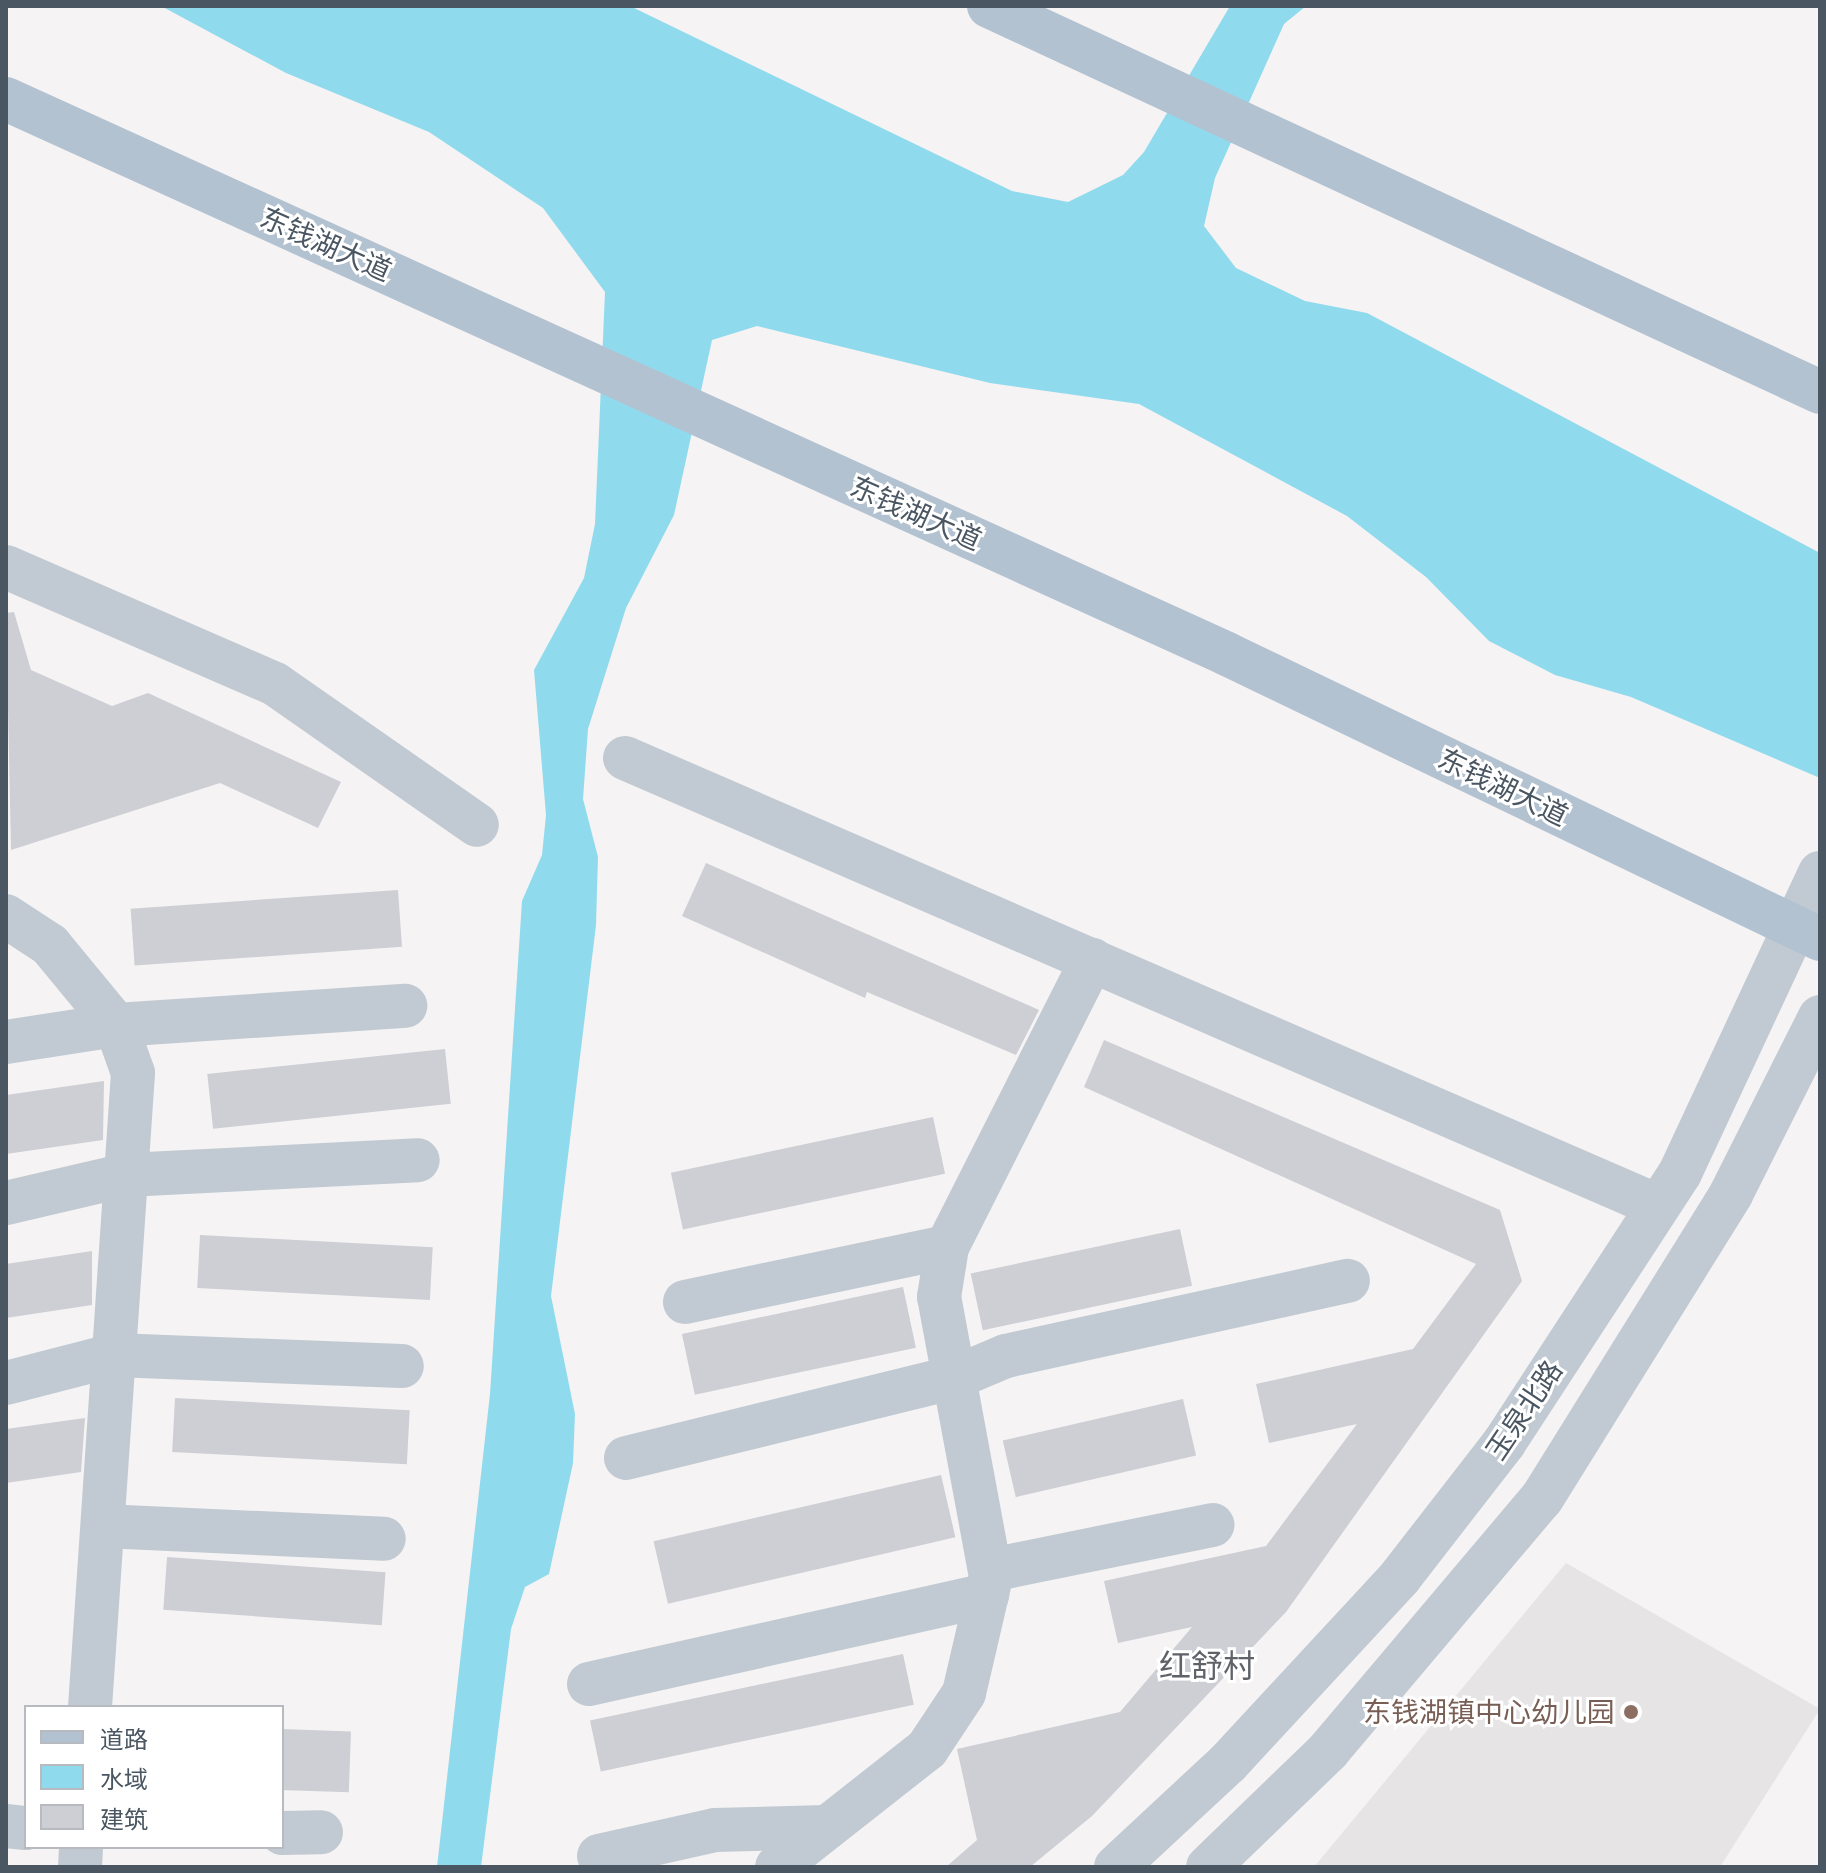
<!DOCTYPE html>
<meta charset="utf-8">
<style>
body{margin:0}
#map{position:relative;width:1826px;height:1873px;overflow:hidden;background:#f5f3f3;font-family:Figtree,"Noto Sans SC",sans-serif}
div>[style]{position:absolute}
.education>*{inset:0;background:#e6e4e5}
.water>*{inset:0;background:#90daee}
.building>*{inset:0;background:#cdcfd5;transform-origin:0 0}
.minor>*{height:44px;margin:-22px;padding:0 22px;transform-origin:22px;border-radius:22px;background:#c1cad2}
.major>*{height:44px;margin:-22px;padding:0 22px;transform-origin:22px;border-radius:22px;background:#b3c2d1}
.dots>*{width:22px;height:22px;translate:-50% -50%;box-sizing:border-box;border:4px solid #fff;border-radius:50%}
span{translate:-50% -50%;white-space:nowrap;text-align:center;line-height:1.15;-webkit-text-stroke:6px #fff;paint-order:stroke}
.street-label{font-size:28px;color:#4a5661}
.education-label{font-size:28px;color:#785e54}
.right{translate:-100% -50%;text-align:right}
.quarter-label{font-size:32px;color:#5f6368}
.frame{position:absolute;inset:0;border:8px solid #4a5661;pointer-events:none}
.legend{position:absolute;left:24px;top:1705px;width:260px;height:144px;box-sizing:border-box;background:#fff;border:2px solid #b7bbc0;margin:0;padding:10px 14px;list-style:none;font-size:24px;color:#4a5661}
.legend li{display:flex;align-items:center;gap:16px;height:40px}
.legend b{width:40px;border:2px solid #b7bbc0}
</style>
<div id="map">
<div class="education">
<i style="clip-path:polygon(1566px 1563px,1820px 1709px,1720px 1867px,1314px 1867px)"></i>
</div>
<div class="water">
<i style="clip-path:polygon(161px 6px,630px 6px,1012px 191px,1068px 202px,1123px 175px,1144px 152px,1230px 6px,1306px 6px,1284px 24px,1215px 178px,1204px 226px,1236px 268px,1305px 301px,1367px 313px,1820px 553px,1820px 778px,1631px 697px,1555px 675px,1489px 641px,1426px 577px,1347px 516px,1139px 404px,990px 383px,757px 326px,712px 340px,674px 515px,626px 608px,588px 729px,583px 799px,598px 857px,596px 925px,551px 1296px,575px 1414px,573px 1463px,549px 1574px,525px 1587px,511px 1629px,481px 1867px,437px 1867px,490px 1394px,522px 901px,542px 855px,546px 815px,534px 670px,584px 578px,595px 524px,605px 292px,543px 208px,429px 132px,286px 73px)"></i>
</div>
<div class="building">
<i style="clip-path:polygon(14px 612px,31px 670px,112px 706px,148px 693px,341px 782px,318px 828px,220px 783px,11px 850px,6px 613px)"></i>
<i style="clip-path:polygon(706px 863px,1039px 1010px,1016px 1055px,867px 992px,865px 998px,682px 916px)"></i>
<i style="left:398px;top:890px;width:57px;height:268px;rotate:86deg"></i>
<i style="clip-path:polygon(1104px 1040px,1500px 1210px,1522px 1281px,1286px 1612px,1092px 1816px,1030px 1867px,946px 1867px,977px 1840px,957px 1749px,1120px 1712px,1192px 1627px,1118px 1643px,1104px 1581px,1266px 1546px,1357px 1424px,1269px 1443px,1256px 1384px,1413px 1349px,1476px 1264px,1084px 1087px)"></i>
<i style="left:445px;top:1049px;width:55px;height:239px;rotate:84deg"></i>
<i style="clip-path:polygon(104px 1081px,103px 1140px,6px 1154px,6px 1095px)"></i>
<i style="left:933px;top:1117px;width:58px;height:268px;rotate:78deg"></i>
<i style="left:1180px;top:1229px;width:58px;height:214px;rotate:78deg"></i>
<i style="left:200px;top:1235px;width:233px;height:53px;rotate:3deg"></i>
<i style="clip-path:polygon(92px 1251px,92px 1305px,6px 1318px,6px 1264px)"></i>
<i style="left:903px;top:1287px;width:62px;height:226px;rotate:78deg"></i>
<i style="left:175px;top:1398px;width:235px;height:54px;rotate:3deg"></i>
<i style="left:1183px;top:1399px;width:58px;height:185px;rotate:77deg"></i>
<i style="clip-path:polygon(85px 1418px,81px 1472px,6px 1483px,6px 1429px)"></i>
<i style="left:941px;top:1475px;width:64px;height:295px;rotate:77deg"></i>
<i style="left:167px;top:1557px;width:219px;height:53px;rotate:4deg"></i>
<i style="left:903px;top:1654px;width:52px;height:320px;rotate:78deg"></i>
<i style="left:282px;top:1729px;width:69px;height:61px;rotate:2deg"></i>
</div>
<div class="minor">
<i style="left:6px;top:567px;width:293px;rotate:23.5deg"></i>
<i style="left:275px;top:684px;width:246px;rotate:34.9deg"></i>
<i style="left:625px;top:758px;width:1126px;rotate:23.45deg"></i>
<i style="left:6px;top:916px;width:53px;rotate:33.4deg"></i>
<i style="left:50px;top:945px;width:104px;rotate:50.5deg"></i>
<i style="left:116px;top:1025px;width:51px;rotate:70.5deg"></i>
<i style="left:133px;top:1073px;width:635px;rotate:93.88deg"></i>
<i style="left:6px;top:1042px;width:111px;rotate:-8.8deg"></i>
<i style="left:116px;top:1025px;width:290px;rotate:-3.8deg"></i>
<i style="left:6px;top:1203px;width:123px;rotate:-13.1deg"></i>
<i style="left:126px;top:1175px;width:292px;rotate:-2.9deg"></i>
<i style="left:685px;top:1302px;width:268px;rotate:-11.9deg"></i>
<i style="left:6px;top:1383px;width:112px;rotate:-14.5deg"></i>
<i style="left:114px;top:1355px;width:288px;rotate:2.2deg"></i>
<i style="left:626px;top:1458px;width:340px;rotate:-13.8deg"></i>
<i style="left:956px;top:1377px;width:54px;rotate:-22.8deg"></i>
<i style="left:1006px;top:1356px;width:350px;rotate:-12.4deg"></i>
<i style="left:103px;top:1526px;width:281px;rotate:2.6deg"></i>
<i style="left:991px;top:1570px;width:226px;rotate:-11.5deg"></i>
<i style="left:589px;top:1684px;width:408px;rotate:-12.6deg"></i>
<i style="left:6px;top:1826px;width:20px;rotate:6deg"></i>
<i style="left:282px;top:1833px;width:39px;rotate:-1deg"></i>
<i style="left:599px;top:1856px;width:119px;rotate:-12.6deg"></i>
<i style="left:715px;top:1830px;width:112px;rotate:-1.5deg"></i>
<i style="left:80px;top:1867px;width:20px;rotate:-87deg"></i>
<i style="left:777px;top:1867px;width:191px;rotate:-38.2deg"></i>
<i style="left:927px;top:1749px;width:67px;rotate:-56.5deg"></i>
<i style="left:964px;top:1693px;width:119px;rotate:-76.9deg"></i>
<i style="left:991px;top:1577px;width:285px;rotate:-100.5deg"></i>
<i style="left:939px;top:1297px;width:51px;rotate:-80.9deg"></i>
<i style="left:947px;top:1247px;width:322px;rotate:-63.2deg"></i>
<i style="left:1116px;top:1867px;width:153px;rotate:-42.9deg"></i>
<i style="left:1228px;top:1763px;width:253px;rotate:-47.2deg"></i>
<i style="left:1400px;top:1577px;width:170px;rotate:-52.2deg"></i>
<i style="left:1504px;top:1443px;width:322px;rotate:-56.9deg"></i>
<i style="left:1680px;top:1173px;width:331px;rotate:-65deg"></i>
<i style="left:1208px;top:1867px;width:167px;rotate:-44deg"></i>
<i style="left:1328px;top:1751px;width:331px;rotate:-49.8deg"></i>
<i style="left:1542px;top:1498px;width:358px;rotate:-58.1deg"></i>
<i style="left:1731px;top:1194px;width:198px;rotate:-63.3deg"></i>
</div>
<div class="major">
<i style="left:989px;top:6px;width:916px;rotate:24.91deg"></i>
<i style="left:6px;top:99px;width:1341px;rotate:24.44deg"></i>
<i style="left:1227px;top:654px;width:658px;rotate:25.67deg"></i>
</div>
<div class="dots">
<i style="left:1631px;top:1712px;background:#8d6e63"></i>
</div>
<div class="street-label">
<span style="left:326px;top:244px;rotate:24deg">东钱湖大道</span>
<span style="left:916px;top:513px;rotate:24deg">东钱湖大道</span>
<span style="left:1503px;top:787px;rotate:26deg">东钱湖大道</span>
<span style="left:1524px;top:1410px;rotate:-56deg">玉泉北路</span>
</div>
<div class="education-label">
<span class="right" style="left:1615px;top:1712px">东钱湖镇中心幼儿园</span>
</div>
<div class="quarter-label">
<span style="left:1207px;top:1666px">红舒村</span>
</div>
<div class="frame"></div>
<ul class="legend">
<li><b style="height:10px;background:#b3c2d1"></b>道路</li>
<li><b style="height:22px;background:#90daee"></b>水域</li>
<li><b style="height:22px;background:#cdcfd5"></b>建筑</li>
</ul>
</div>
